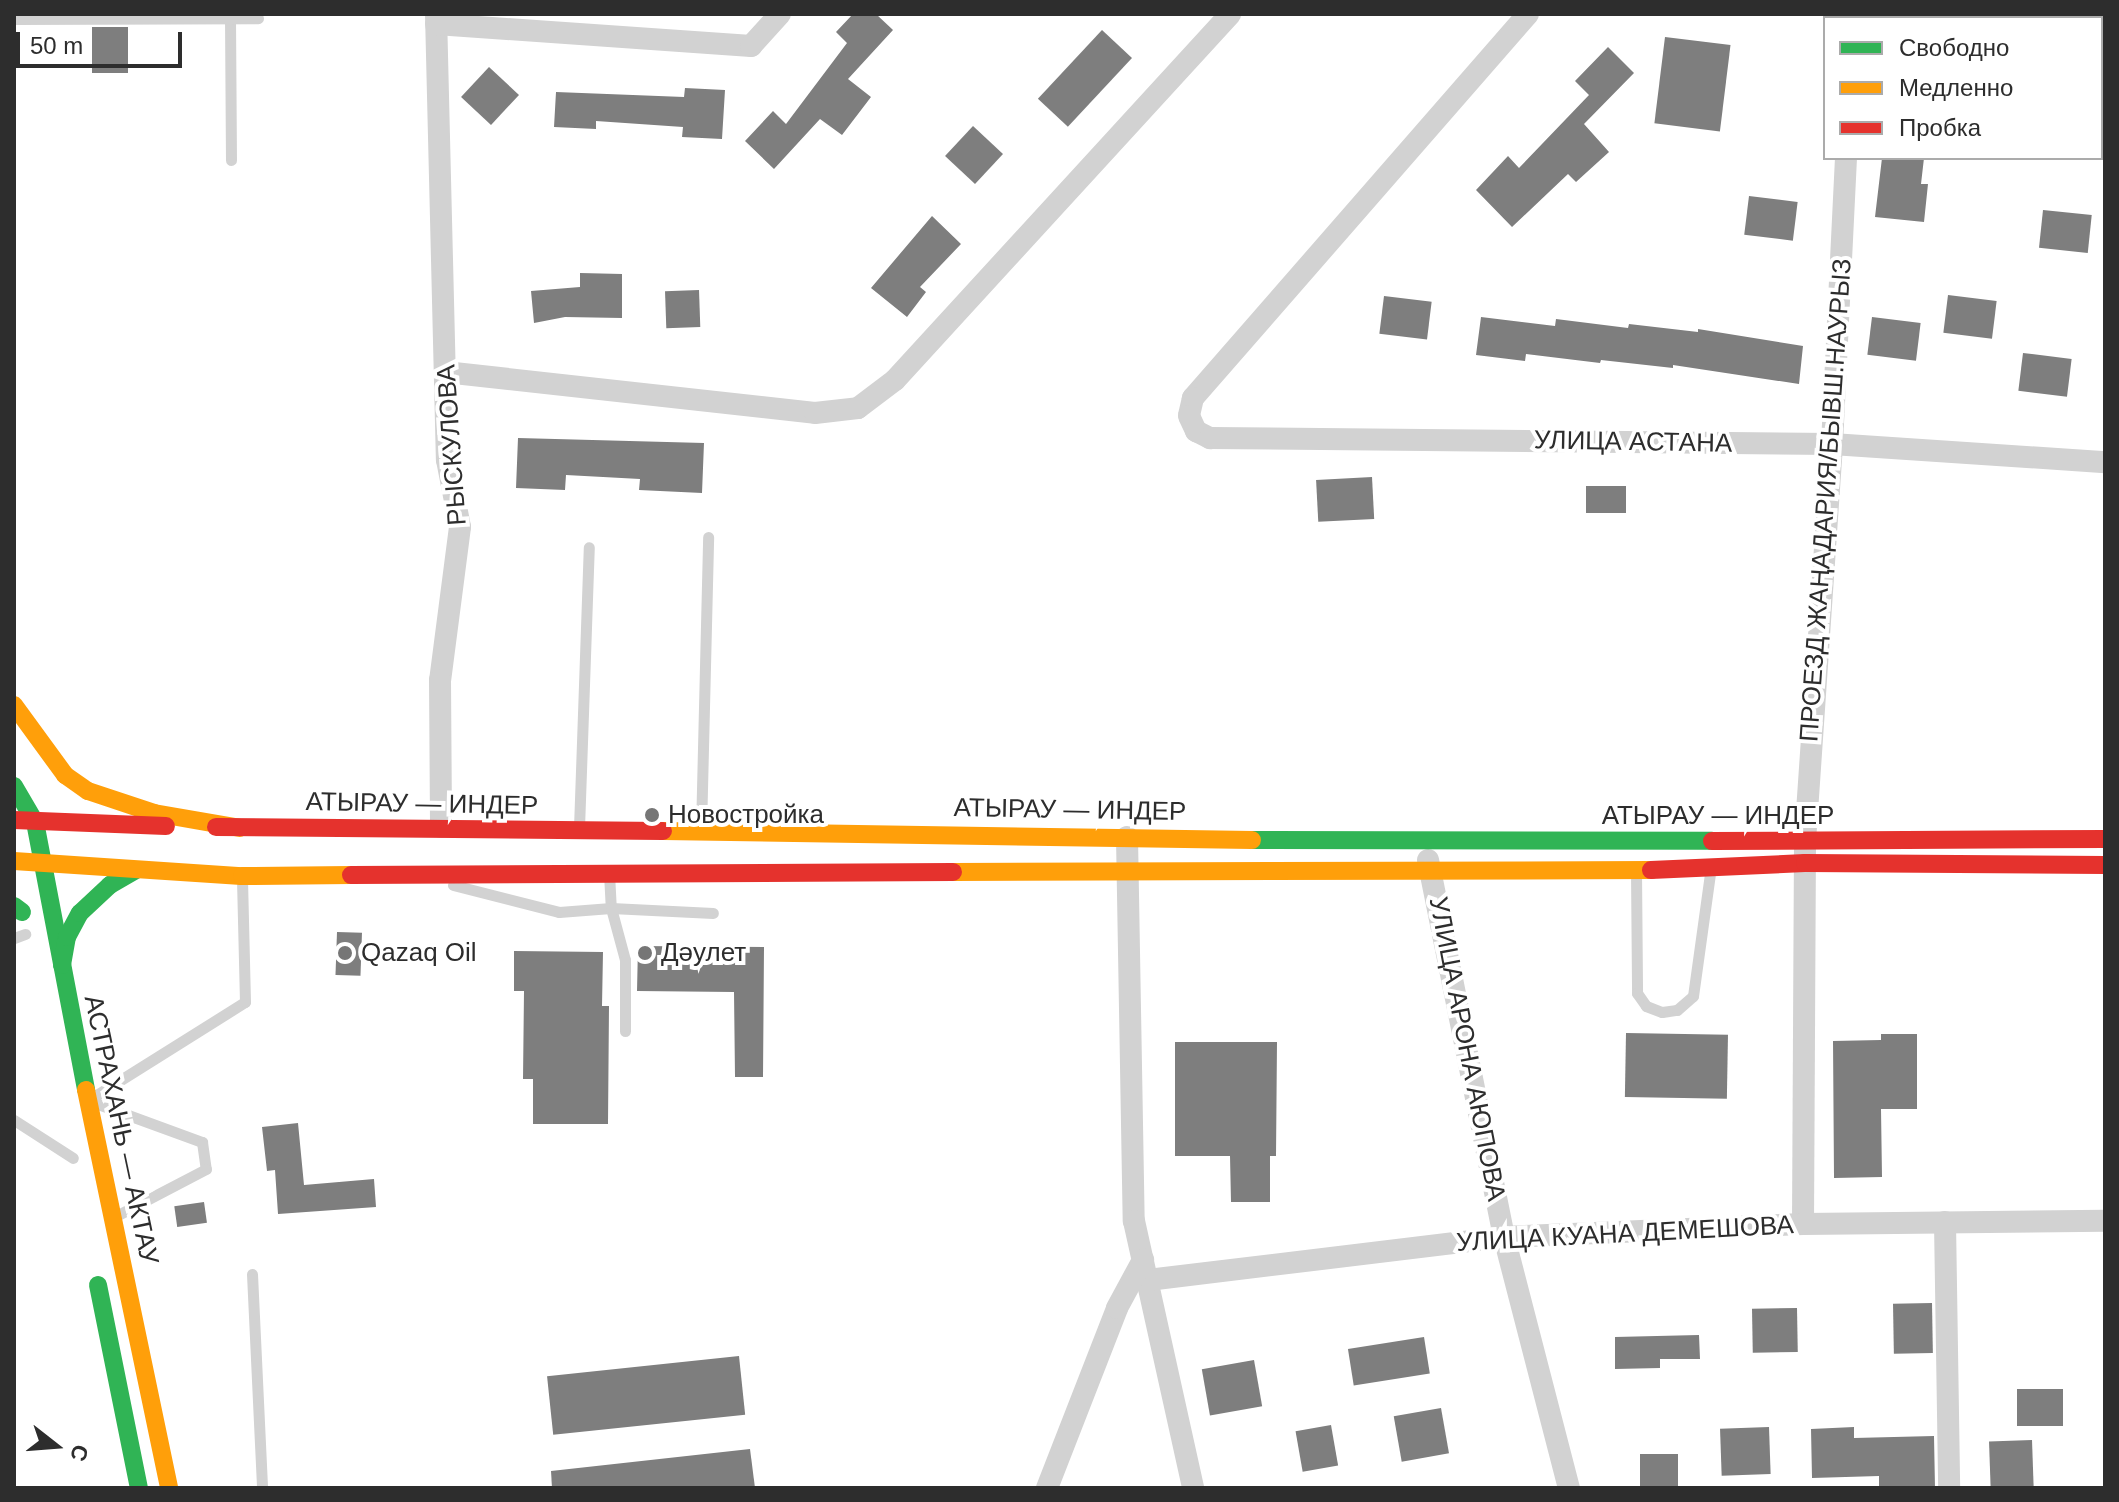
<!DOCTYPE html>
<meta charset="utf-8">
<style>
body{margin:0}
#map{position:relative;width:2119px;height:1502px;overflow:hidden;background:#fff;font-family:Helvetica,sans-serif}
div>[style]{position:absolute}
.building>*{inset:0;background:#7e7e7e;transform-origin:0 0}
.lane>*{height:11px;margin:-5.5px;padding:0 5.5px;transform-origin:5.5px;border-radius:5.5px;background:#d2d2d2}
.street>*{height:22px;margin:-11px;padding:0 11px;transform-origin:11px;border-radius:11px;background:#d2d2d2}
.fast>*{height:18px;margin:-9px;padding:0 9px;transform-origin:9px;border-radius:9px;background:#30b455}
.slow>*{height:18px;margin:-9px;padding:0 9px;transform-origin:9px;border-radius:9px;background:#ff9f0a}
.jam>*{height:18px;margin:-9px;padding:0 9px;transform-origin:9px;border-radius:9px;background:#e5322d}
.dots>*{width:22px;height:22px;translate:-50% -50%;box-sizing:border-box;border:4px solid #fff;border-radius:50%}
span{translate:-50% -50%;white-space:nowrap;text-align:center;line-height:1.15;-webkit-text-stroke:8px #fff;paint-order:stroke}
.street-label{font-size:26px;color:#2d2d2d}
.poi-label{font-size:26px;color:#2d2d2d}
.left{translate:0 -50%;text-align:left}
.frame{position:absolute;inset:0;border:16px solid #2d2d2d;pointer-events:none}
.legend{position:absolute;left:1823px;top:16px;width:280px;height:144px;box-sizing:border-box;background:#fff;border:2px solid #ababab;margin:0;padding:10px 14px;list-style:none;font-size:24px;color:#2d2d2d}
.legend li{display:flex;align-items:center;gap:16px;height:40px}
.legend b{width:40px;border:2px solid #ababab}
.north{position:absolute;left:16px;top:1406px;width:80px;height:80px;-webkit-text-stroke:6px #fff;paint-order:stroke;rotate:107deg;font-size:22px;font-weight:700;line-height:32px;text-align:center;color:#2d2d2d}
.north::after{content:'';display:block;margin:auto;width:28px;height:36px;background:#2d2d2d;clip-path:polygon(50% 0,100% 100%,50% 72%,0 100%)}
.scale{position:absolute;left:16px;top:32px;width:166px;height:36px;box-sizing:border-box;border:4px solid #2d2d2d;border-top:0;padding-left:10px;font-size:24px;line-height:28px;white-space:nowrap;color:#2d2d2d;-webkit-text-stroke:6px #fff;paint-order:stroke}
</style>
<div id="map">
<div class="building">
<i style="clip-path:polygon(853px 14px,876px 14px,893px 30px,848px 79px,871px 97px,842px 135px,820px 119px,774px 169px,745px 141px,773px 111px,786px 124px,847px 43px,836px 32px)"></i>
<i style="left:92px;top:27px;width:36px;height:46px"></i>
<i style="left:1102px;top:30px;width:41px;height:94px;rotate:43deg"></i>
<i style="left:1665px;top:37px;width:66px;height:87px;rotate:7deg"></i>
<i style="clip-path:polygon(1608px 47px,1634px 73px,1584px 124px,1609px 152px,1576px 182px,1568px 174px,1512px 227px,1476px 190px,1508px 156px,1519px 168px,1589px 95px,1575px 81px)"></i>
<i style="left:489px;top:67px;width:41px;height:41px;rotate:43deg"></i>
<i style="clip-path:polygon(685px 88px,725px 90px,722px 139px,682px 137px,683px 127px,596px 121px,596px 129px,554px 127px,556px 92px,684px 97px)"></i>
<i style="left:973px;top:126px;width:41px;height:41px;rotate:43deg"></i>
<i style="clip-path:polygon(1882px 158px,1924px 158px,1921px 184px,1928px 184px,1924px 222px,1875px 217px)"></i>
<i style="left:1749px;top:196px;width:49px;height:39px;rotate:7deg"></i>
<i style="left:2043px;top:210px;width:49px;height:38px;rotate:6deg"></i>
<i style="clip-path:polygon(932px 216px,961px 244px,920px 287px,926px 292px,907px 317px,871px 288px)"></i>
<i style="clip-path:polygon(580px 273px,622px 274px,622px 318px,565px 317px,534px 323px,531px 291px,580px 287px)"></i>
<i style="left:699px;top:290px;width:37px;height:34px;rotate:88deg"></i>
<i style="left:1948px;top:295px;width:49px;height:38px;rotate:7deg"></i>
<i style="left:1384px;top:296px;width:48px;height:38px;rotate:7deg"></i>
<i style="clip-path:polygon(1481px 317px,1555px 326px,1556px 319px,1628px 328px,1629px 324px,1698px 332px,1698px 329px,1803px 346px,1799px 384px,1673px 365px,1673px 368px,1601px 360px,1600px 363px,1526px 354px,1525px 361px,1476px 355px)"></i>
<i style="left:1872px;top:317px;width:49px;height:38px;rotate:7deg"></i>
<i style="left:2023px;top:353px;width:49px;height:38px;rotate:7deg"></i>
<i style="clip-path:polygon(518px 438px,704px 443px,702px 493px,639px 490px,640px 479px,566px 475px,565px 490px,516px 488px)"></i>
<i style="left:1372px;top:477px;width:42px;height:56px;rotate:87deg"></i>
<i style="left:1626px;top:486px;width:27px;height:40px;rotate:90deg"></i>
<i style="left:337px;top:932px;width:25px;height:43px;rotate:2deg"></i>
<i style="clip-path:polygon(638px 946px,764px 947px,763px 1077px,735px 1077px,734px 992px,637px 991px)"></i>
<i style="clip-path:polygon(514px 951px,603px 952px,602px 1006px,609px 1006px,608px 1124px,533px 1124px,533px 1079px,523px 1079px,524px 991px,514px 991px)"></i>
<i style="left:1626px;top:1033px;width:102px;height:64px;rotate:1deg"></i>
<i style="clip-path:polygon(1881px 1034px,1917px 1034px,1917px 1109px,1881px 1109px,1882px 1177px,1834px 1178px,1833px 1041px,1881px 1040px)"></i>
<i style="clip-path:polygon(1175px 1042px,1277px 1042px,1276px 1156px,1270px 1156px,1270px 1202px,1231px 1202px,1230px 1156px,1175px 1156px)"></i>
<i style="clip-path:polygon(298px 1123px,304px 1185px,374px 1179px,376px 1207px,278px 1214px,275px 1170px,267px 1171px,262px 1127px)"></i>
<i style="left:204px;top:1202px;width:21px;height:30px;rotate:82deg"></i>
<i style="left:1932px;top:1303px;width:50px;height:39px;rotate:89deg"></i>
<i style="left:1797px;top:1308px;width:44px;height:45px;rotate:89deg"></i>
<i style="clip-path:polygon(1699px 1335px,1700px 1359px,1660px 1359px,1660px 1368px,1615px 1369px,1615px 1337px)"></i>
<i style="left:1424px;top:1337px;width:37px;height:77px;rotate:81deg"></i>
<i style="left:739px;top:1356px;width:59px;height:193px;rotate:84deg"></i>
<i style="left:1254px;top:1360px;width:47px;height:53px;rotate:80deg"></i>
<i style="left:2017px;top:1389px;width:46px;height:37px"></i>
<i style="left:1441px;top:1408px;width:46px;height:48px;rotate:80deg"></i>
<i style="left:1331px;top:1425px;width:41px;height:36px;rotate:80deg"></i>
<i style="left:1769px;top:1427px;width:47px;height:49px;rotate:88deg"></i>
<i style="clip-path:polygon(1854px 1427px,1854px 1438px,1934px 1436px,1935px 1488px,1879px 1488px,1879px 1476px,1812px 1478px,1811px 1429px)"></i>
<i style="left:2032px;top:1440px;width:48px;height:43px;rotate:88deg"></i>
<i style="clip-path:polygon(750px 1449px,755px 1488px,552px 1488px,551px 1471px)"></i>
<i style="left:1640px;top:1454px;width:38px;height:34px"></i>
</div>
<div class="lane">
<i style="left:230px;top:18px;width:142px;rotate:89.6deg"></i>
<i style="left:14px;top:19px;width:244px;rotate:-0.2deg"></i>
<i style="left:579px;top:828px;width:281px;rotate:-88deg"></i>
<i style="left:701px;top:830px;width:293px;rotate:-88.6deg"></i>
<i style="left:1636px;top:871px;width:122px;rotate:89.5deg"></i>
<i style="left:1637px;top:993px;width:16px;rotate:55deg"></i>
<i style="left:1646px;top:1006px;width:17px;rotate:21deg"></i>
<i style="left:1662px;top:1012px;width:15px;rotate:-8deg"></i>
<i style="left:1677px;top:1010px;width:21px;rotate:-41deg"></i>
<i style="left:1693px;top:996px;width:123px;rotate:-82.1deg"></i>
<i style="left:609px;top:873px;width:35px;rotate:87deg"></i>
<i style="left:611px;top:908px;width:54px;rotate:74.9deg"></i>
<i style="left:625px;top:960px;width:71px;rotate:90deg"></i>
<i style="left:453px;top:885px;width:109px;rotate:14.3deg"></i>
<i style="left:559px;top:912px;width:52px;rotate:-4.4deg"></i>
<i style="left:611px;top:908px;width:102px;rotate:2.8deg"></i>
<i style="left:14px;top:938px;width:12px;rotate:-20deg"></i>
<i style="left:95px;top:1096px;width:177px;rotate:-32.1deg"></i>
<i style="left:245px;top:1002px;width:123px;rotate:-91.4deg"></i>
<i style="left:98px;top:1104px;width:111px;rotate:20.1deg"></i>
<i style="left:202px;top:1142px;width:27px;rotate:82deg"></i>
<i style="left:206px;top:1169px;width:97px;rotate:152.4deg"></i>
<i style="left:14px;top:1120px;width:70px;rotate:32.8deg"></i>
<i style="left:252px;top:1274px;width:214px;rotate:87.3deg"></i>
</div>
<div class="street">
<i style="left:436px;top:14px;width:446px;rotate:88.6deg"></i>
<i style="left:447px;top:460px;width:68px;rotate:79deg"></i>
<i style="left:460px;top:527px;width:154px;rotate:97.4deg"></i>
<i style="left:440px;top:680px;width:147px;rotate:89.6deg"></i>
<i style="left:1528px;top:14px;width:510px;rotate:131.1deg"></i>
<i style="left:1193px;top:398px;width:18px;rotate:103deg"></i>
<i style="left:1189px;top:416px;width:17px;rotate:65deg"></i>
<i style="left:1196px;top:431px;width:16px;rotate:27deg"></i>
<i style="left:1210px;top:438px;width:622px;rotate:0.55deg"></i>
<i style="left:1832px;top:444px;width:274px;rotate:3.8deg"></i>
<i style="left:1854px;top:18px;width:4px;rotate:-90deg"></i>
<i style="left:436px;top:24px;width:316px;rotate:4deg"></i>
<i style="left:751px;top:46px;width:43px;rotate:-47.8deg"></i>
<i style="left:445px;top:372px;width:372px;rotate:6.3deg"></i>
<i style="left:815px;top:413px;width:43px;rotate:-6.6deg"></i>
<i style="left:858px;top:408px;width:46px;rotate:-37.1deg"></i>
<i style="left:895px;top:380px;width:496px;rotate:-47.5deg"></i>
<i style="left:1127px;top:837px;width:384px;rotate:89deg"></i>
<i style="left:1134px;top:1221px;width:273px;rotate:77.5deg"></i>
<i style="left:1428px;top:860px;width:385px;rotate:78.6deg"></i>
<i style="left:1504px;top:1237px;width:259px;rotate:75.5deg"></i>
<i style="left:1945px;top:1222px;width:266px;rotate:89.1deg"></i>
<i style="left:1803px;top:1224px;width:383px;rotate:-89.7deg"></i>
<i style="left:1805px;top:841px;width:398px;rotate:-86.1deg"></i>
<i style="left:1832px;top:444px;width:286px;rotate:-87.2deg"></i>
<i style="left:1148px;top:1280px;width:359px;rotate:-6.9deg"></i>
<i style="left:1504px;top:1237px;width:299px;rotate:-2.5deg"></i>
<i style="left:1803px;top:1224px;width:302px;rotate:-0.6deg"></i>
<i style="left:1047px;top:1488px;width:193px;rotate:-68.7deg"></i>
<i style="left:1117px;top:1308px;width:55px;rotate:-61.6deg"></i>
</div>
<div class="fast">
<i style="left:14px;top:786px;width:42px;rotate:59.7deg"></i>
<i style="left:35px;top:822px;width:273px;rotate:79.2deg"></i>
<i style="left:1252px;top:840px;width:460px;rotate:0.1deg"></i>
<i style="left:14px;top:906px;width:10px;rotate:37deg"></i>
<i style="left:62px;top:965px;width:28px;rotate:-80deg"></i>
<i style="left:67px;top:937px;width:27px;rotate:-62deg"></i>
<i style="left:80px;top:913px;width:41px;rotate:-43deg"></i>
<i style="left:110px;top:885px;width:30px;rotate:-30deg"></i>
<i style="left:98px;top:1285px;width:207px;rotate:78.6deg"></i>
</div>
<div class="slow">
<i style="left:14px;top:705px;width:87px;rotate:53.9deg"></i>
<i style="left:65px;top:775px;width:28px;rotate:35deg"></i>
<i style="left:88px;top:791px;width:70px;rotate:18.4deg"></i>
<i style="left:154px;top:813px;width:87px;rotate:9.9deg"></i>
<i style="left:663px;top:831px;width:589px;rotate:0.88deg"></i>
<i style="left:14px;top:861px;width:228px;rotate:3.8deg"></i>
<i style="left:242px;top:876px;width:109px;rotate:-0.5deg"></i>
<i style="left:953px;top:872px;width:698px;rotate:-0.16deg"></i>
<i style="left:86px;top:1090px;width:407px;rotate:78.2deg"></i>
</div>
<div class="jam">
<i style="left:14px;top:820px;width:152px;rotate:2.3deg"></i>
<i style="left:216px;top:827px;width:447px;rotate:0.5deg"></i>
<i style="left:1712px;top:841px;width:393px;rotate:-0.3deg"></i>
<i style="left:1651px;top:870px;width:154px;rotate:-2.6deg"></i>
<i style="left:1805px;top:863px;width:300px;rotate:0.4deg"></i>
<i style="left:351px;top:875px;width:602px;rotate:-0.29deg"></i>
</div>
<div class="dots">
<i style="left:652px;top:815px;background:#767676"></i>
<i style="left:345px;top:953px;background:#767676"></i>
<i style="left:645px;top:953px;background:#767676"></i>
</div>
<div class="street-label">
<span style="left:1633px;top:442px;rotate:1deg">УЛИЦА АСТАНА</span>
<span style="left:452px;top:445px;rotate:-94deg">РЫСКУЛОВА</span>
<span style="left:1826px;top:500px;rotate:-86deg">ПРОЕЗД ЖАҢАДАРИЯ/БЫВШ.НАУРЫЗ</span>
<span style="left:422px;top:804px;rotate:1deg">АТЫРАУ — ИНДЕР</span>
<span style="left:1070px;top:810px;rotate:1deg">АТЫРАУ — ИНДЕР</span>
<span style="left:1718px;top:816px">АТЫРАУ — ИНДЕР</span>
<span style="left:1467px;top:1049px;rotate:79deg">УЛИЦА АРОНА АЮПОВА</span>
<span style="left:121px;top:1130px;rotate:78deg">АСТРАХАНЬ — АКТАУ</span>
<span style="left:1625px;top:1234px;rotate:-3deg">УЛИЦА КУАНА ДЕМЕШОВА</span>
</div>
<div class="poi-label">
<span class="left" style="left:668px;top:815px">Новостройка</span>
<span class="left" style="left:361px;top:953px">Qazaq Oil</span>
<span class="left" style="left:661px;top:953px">Дәулет</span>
</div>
<div class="frame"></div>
<ul class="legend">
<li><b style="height:10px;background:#30b455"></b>Свободно</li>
<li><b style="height:10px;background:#ff9f0a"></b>Медленно</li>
<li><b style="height:10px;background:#e5322d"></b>Пробка</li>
</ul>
<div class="north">С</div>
<div class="scale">50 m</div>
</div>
